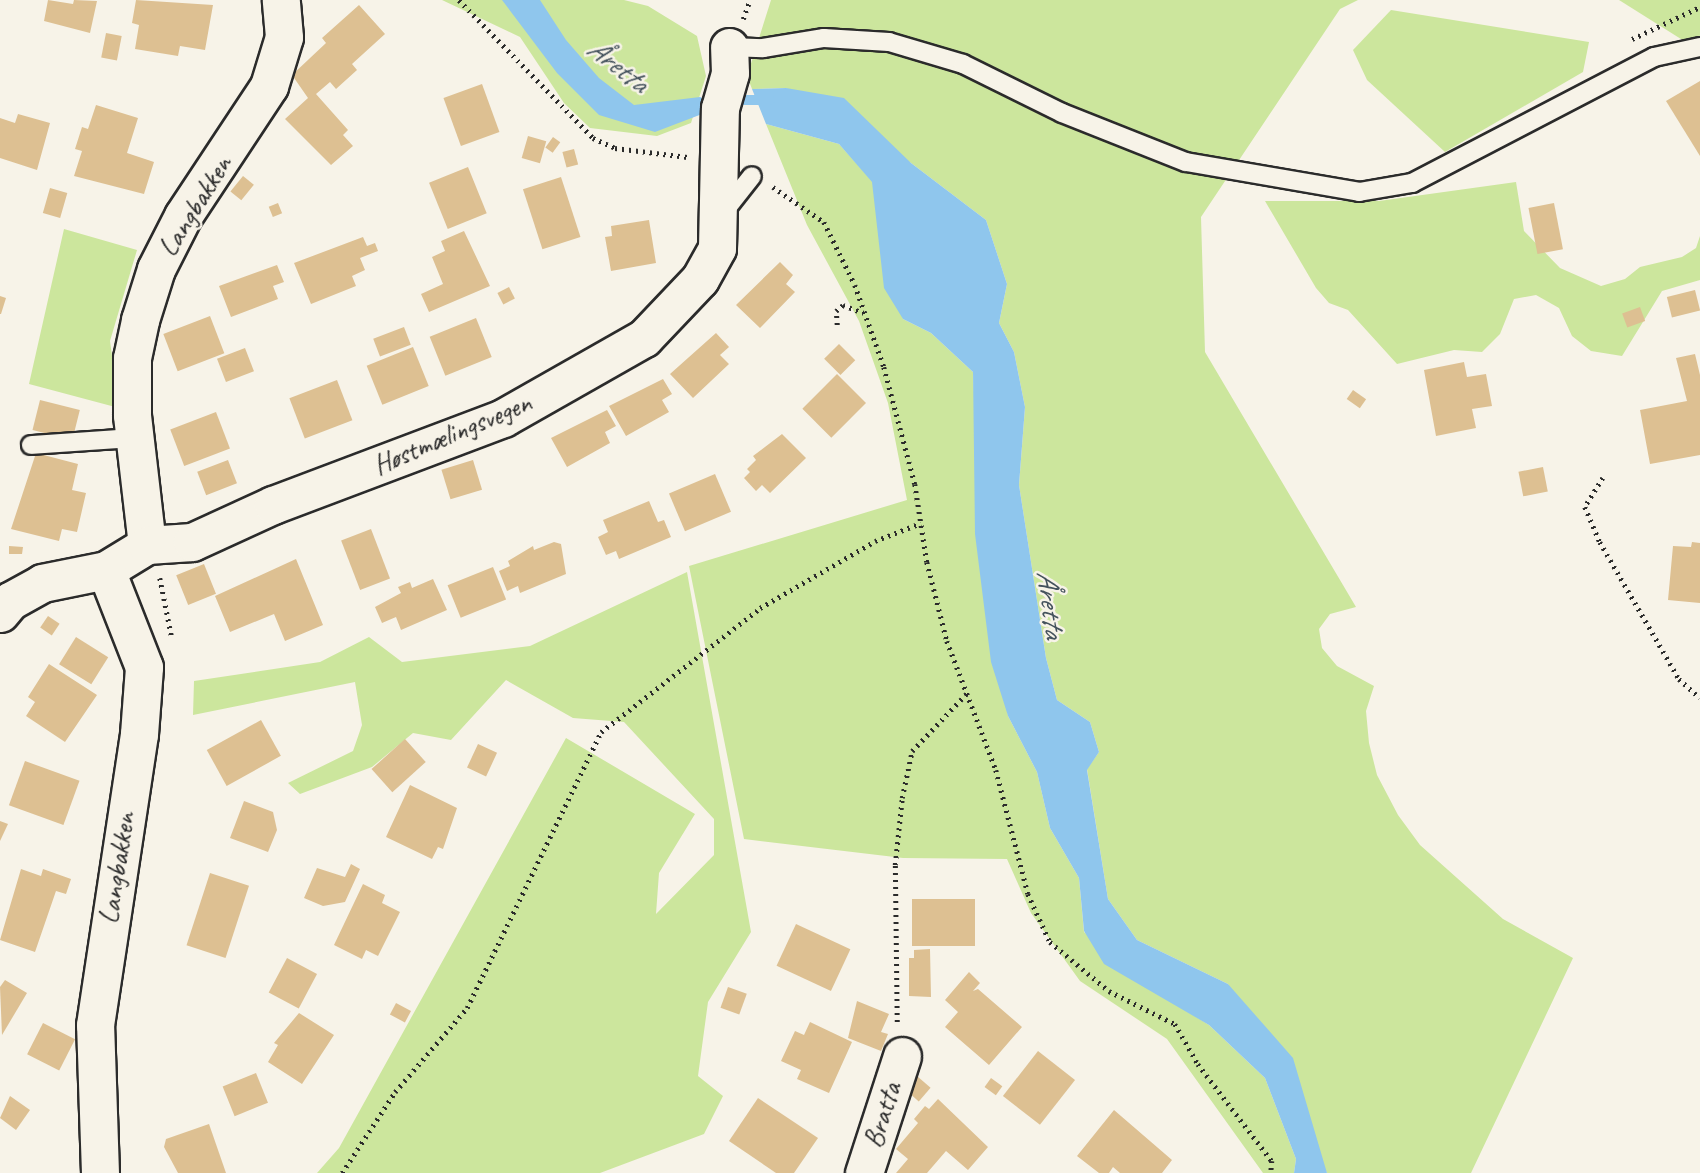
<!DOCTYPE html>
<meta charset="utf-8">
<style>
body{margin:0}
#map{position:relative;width:1700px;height:1173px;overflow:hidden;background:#f7f3e8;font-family:Caveat,sans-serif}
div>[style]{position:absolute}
.green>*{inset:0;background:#cce69d}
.water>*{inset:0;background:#8fc6ed}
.stream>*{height:10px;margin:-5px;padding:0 5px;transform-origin:5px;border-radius:5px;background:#8fc6ed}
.building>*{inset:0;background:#ddc092;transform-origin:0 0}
.path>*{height:4.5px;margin-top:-2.25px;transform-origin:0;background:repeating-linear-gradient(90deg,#2b2b2b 0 2px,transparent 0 7px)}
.roads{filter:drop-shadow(2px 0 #2b2b2b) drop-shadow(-2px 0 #2b2b2b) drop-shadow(0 2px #2b2b2b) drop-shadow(0 -2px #2b2b2b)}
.lane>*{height:18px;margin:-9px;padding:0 9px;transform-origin:9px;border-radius:9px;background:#f7f3e8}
.street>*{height:37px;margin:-18.5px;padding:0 18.5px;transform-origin:18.5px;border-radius:18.5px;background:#f7f3e8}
span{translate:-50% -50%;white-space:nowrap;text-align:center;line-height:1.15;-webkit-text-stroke:5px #f7f3e8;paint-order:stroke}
.street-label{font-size:28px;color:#2b2b2b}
.water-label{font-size:30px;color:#44525c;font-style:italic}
</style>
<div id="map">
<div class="green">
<i style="clip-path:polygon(442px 0,624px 0,648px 6px,697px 36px,706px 76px,691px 123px,657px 136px,590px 128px,564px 103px,520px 37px)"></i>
<i style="clip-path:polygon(771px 0,1358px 0,1340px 9px,1201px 217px,1205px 352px,1356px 607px,1330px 614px,1319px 629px,1322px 648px,1337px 666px,1374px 686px,1366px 711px,1369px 743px,1377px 775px,1398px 815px,1420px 845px,1503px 919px,1573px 958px,1471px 1173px,1327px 1173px,1228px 984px,1137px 940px,1108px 899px,1087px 769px,1099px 752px,1090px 722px,1057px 700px,1046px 658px,1019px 485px,1025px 407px,1014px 352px,999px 323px,1007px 284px,986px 220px,911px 163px,786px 88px,752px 89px,747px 76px)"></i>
<i style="clip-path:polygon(1619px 0,1700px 0,1700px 51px)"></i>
<i style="clip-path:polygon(1391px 10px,1589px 42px,1583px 72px,1445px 152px,1367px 80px,1353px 50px)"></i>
<i style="clip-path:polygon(766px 124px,839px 144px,873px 182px,903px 319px,931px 333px,973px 372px,977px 452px,1008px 716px,1037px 772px,1050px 828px,1079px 878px,1084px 932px,1160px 994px,1209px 1025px,1265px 1078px,1296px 1159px,1294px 1173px,1263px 1173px,1167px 1039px,1080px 981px,1031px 913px,1007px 859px,903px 858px,744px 839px,689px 566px,907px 500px,888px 403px,859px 321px,807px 225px)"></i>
<i style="clip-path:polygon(1516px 182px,1524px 231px,1560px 268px,1601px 286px,1625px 279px,1640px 267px,1682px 257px,1696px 248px,1700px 236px,1700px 280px,1662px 291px,1622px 356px,1591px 351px,1572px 336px,1559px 308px,1536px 295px,1514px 299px,1500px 334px,1482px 352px,1454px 350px,1397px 364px,1348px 310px,1329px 303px,1316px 288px,1265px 201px,1379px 201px)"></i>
<i style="clip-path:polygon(64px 229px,137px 250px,110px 341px,119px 408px,29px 384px)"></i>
<i style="clip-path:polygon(687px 572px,751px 932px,708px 1002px,698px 1076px,723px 1096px,704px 1134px,600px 1173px,317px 1173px,339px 1148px,566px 738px,695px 814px,659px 873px,656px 914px,714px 855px,714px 819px,624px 722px,573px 718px,506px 680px,451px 740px,413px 733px,372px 767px,300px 794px,288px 783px,353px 751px,362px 725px,355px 682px,193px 715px,194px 681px,320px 662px,369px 637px,402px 662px,530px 646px)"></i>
</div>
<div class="water">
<i style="clip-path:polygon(502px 0,540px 0,566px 40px,599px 78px,634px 105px,700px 97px,709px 101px,710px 111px,655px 132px,599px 115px,557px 73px)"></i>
<i style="clip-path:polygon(786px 88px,844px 98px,911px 163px,986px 220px,1007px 284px,999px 323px,1014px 352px,1025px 407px,1019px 485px,1046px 658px,1057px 700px,1090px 722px,1099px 752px,1087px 770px,1108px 899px,1137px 940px,1228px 984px,1293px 1058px,1327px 1173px,1294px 1173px,1296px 1159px,1265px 1078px,1209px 1025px,1104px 964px,1084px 931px,1079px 878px,1050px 828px,1037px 772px,1008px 716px,991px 662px,975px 534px,973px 372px,931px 333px,903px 319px,884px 288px,872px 182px,839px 144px,766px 124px,752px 89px)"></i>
</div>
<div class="stream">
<i style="left:742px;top:100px;width:28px"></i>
</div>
<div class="building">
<i style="clip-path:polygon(48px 0,73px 4px,74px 0,97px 1px,90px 33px,44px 21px)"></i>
<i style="clip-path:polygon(136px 0,213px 5px,205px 50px,180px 46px,178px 56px,135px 49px,139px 25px,132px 23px)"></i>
<i style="clip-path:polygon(359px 5px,385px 34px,352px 64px,357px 70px,336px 89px,330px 82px,316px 94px,348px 130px,343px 135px,353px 146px,331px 165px,285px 119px,308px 98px,292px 75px,326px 43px,322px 38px)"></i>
<i style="left:106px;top:33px;width:16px;height:25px;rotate:11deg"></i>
<i style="clip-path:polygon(1700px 81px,1700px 156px,1666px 101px)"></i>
<i style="left:482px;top:84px;width:51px;height:41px;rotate:70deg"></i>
<i style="clip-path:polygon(96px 105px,138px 118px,127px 153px,154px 162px,144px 194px,74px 176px,82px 151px,75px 149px,82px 127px,88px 129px)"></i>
<i style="clip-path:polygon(18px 114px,50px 123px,37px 170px,0 158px,0 118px,15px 123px)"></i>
<i style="left:528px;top:136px;width:19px;height:23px;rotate:16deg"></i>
<i style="left:553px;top:137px;width:9px;height:13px;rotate:36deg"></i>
<i style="left:574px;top:149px;width:16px;height:12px;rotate:75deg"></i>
<i style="left:468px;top:167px;width:50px;height:42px;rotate:68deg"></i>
<i style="left:243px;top:176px;width:14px;height:20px;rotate:39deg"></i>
<i style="left:561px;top:177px;width:63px;height:40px;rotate:72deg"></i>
<i style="left:50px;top:188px;width:18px;height:26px;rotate:16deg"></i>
<i style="left:278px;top:203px;width:11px;height:10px;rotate:68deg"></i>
<i style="left:1554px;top:203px;width:47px;height:26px;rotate:79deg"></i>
<i style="clip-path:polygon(649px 220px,656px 263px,611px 271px,605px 237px,612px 236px,611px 226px)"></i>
<i style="clip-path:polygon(464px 231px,490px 286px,429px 312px,421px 294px,443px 284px,432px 257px,445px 251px,441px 241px)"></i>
<i style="clip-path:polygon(363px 237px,367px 246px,375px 243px,378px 251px,360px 258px,365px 270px,352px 276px,356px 286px,311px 304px,294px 263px)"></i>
<i style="clip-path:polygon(780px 262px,793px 275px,786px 284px,795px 292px,760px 328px,736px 305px)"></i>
<i style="clip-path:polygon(277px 265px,284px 282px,273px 286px,278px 299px,231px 317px,219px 286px)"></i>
<i style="left:509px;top:287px;width:13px;height:13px;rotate:63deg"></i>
<i style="left:1695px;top:290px;width:21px;height:29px;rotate:76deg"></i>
<i style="clip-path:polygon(0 296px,6px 298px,1px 314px,0 314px)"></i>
<i style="left:1640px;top:307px;width:15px;height:19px;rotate:70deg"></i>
<i style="left:210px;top:316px;width:40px;height:50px;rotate:69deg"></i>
<i style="left:476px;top:318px;width:42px;height:50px;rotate:68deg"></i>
<i style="left:404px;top:327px;width:19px;height:33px;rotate:69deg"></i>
<i style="clip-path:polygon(716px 333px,729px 347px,720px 355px,729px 364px,693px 398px,670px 374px)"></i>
<i style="left:839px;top:344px;width:23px;height:21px;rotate:45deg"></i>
<i style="left:413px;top:347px;width:42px;height:50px;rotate:68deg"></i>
<i style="left:245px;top:348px;width:25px;height:30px;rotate:69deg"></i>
<i style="clip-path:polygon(1695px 354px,1700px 375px,1700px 455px,1650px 464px,1640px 410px,1687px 401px,1676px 358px)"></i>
<i style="clip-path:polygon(1464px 362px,1467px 377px,1486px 374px,1492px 406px,1472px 409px,1476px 428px,1436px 436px,1424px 370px)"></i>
<i style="left:837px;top:374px;width:41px;height:49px;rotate:45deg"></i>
<i style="clip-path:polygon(663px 379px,672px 394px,662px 400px,669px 412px,626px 436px,609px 406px)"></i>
<i style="left:337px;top:380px;width:43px;height:51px;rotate:69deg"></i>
<i style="left:1353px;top:390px;width:16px;height:11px;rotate:35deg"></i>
<i style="left:40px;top:400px;width:41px;height:31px;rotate:14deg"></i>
<i style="clip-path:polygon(607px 410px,616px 426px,605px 432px,610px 443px,567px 467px,551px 438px)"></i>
<i style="left:216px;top:412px;width:39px;height:49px;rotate:69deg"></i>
<i style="clip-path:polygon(782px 434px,806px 458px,770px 493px,762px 485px,756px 491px,744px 478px,750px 472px,747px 469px,756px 460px,753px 456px)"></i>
<i style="clip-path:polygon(36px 453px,78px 464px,72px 490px,86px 493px,77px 532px,62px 529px,59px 541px,11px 529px)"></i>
<i style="left:228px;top:460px;width:25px;height:33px;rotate:69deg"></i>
<i style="left:473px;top:460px;width:31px;height:33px;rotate:73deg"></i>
<i style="left:1543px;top:467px;width:25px;height:25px;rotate:79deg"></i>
<i style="left:715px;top:474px;width:41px;height:50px;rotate:67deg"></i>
<i style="clip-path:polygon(649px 501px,658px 522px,664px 520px,671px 537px,619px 559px,616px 551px,606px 555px,598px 537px,608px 532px,603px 520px)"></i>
<i style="left:371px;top:529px;width:53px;height:32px;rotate:69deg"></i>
<i style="clip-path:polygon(554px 542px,561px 544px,566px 574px,520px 593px,518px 586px,507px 591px,499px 571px,510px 566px,508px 561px,533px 546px,534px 550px)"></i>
<i style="clip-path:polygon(1692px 542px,1700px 543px,1700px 603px,1668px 600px,1673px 546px,1691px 547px)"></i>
<i style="clip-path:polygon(9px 546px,23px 547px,22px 554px,9px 554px)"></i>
<i style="clip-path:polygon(296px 559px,323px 625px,285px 641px,274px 614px,230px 632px,215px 596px)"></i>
<i style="left:204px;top:564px;width:32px;height:30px;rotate:68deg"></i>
<i style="left:493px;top:567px;width:35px;height:49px;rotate:68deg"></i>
<i style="clip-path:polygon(433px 579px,447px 610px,401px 630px,396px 617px,382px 623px,375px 607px,401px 593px,398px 587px,410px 582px,412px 588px)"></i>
<i style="left:48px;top:616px;width:14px;height:14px;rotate:34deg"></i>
<i style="left:76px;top:637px;width:38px;height:32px;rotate:32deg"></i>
<i style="clip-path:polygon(49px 664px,97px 695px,65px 742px,26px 716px,35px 702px,28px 697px)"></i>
<i style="left:261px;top:720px;width:41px;height:62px;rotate:61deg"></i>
<i style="left:405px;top:739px;width:31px;height:45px;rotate:48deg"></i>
<i style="left:478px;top:744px;width:21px;height:26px;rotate:25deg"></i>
<i style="left:25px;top:761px;width:58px;height:47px;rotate:20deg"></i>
<i style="clip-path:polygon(410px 785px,457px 808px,443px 849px,438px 847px,432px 859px,386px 837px)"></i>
<i style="clip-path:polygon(244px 801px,273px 812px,277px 830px,268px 852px,230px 838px)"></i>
<i style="clip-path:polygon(0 821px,8px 824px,0 841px)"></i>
<i style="clip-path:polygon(351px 864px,360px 869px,345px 902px,323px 906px,304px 898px,317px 868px,345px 877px)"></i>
<i style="clip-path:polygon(21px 869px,41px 876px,43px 869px,71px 879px,66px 894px,56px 891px,35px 952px,0 940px)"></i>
<i style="left:210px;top:873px;width:41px;height:76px;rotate:18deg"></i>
<i style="clip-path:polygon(363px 884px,385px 895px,382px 903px,400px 912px,378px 956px,366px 950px,362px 959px,334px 945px)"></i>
<i style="left:912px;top:899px;width:63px;height:47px"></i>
<i style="left:796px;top:924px;width:60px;height:46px;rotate:25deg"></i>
<i style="clip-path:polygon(930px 949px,931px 997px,909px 996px,909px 958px,914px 958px,914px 950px)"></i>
<i style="left:287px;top:958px;width:34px;height:39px;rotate:28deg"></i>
<i style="clip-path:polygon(969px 972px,980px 983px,973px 991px,978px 989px,1022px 1027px,989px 1065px,945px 1027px,958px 1012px,945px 1000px)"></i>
<i style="clip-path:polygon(5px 980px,27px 993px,2px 1035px,0 987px)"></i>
<i style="left:728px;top:987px;width:20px;height:22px;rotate:20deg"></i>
<i style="clip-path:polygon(857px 1001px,889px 1014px,881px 1032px,888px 1034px,881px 1051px,848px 1038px)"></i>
<i style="left:396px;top:1003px;width:17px;height:13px;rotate:28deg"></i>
<i style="clip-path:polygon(299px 1013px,334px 1035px,302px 1084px,268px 1062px,278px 1045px,274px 1043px)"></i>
<i style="clip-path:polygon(810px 1022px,852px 1042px,829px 1093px,797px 1079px,801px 1070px,781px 1061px,795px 1031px,804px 1035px)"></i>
<i style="left:43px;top:1023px;width:36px;height:35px;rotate:27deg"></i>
<i style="left:1038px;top:1051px;width:47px;height:57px;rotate:38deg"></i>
<i style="left:256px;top:1073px;width:32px;height:36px;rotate:68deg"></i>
<i style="left:917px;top:1076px;width:18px;height:18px;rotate:41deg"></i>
<i style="left:991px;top:1078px;width:14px;height:11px;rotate:36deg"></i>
<i style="clip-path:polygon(10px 1096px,30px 1110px,16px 1130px,0 1118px)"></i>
<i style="clip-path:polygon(758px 1098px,818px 1138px,794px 1173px,776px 1173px,729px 1141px)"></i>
<i style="clip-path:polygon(938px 1099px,988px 1147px,968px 1170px,946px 1151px,927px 1173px,896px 1173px,908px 1159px,896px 1149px,918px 1123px,914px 1119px,925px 1106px,929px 1109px)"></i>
<i style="clip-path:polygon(1114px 1110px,1172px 1160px,1162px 1173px,1120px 1173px,1113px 1167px,1109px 1173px,1099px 1173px,1077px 1156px)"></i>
<i style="clip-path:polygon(209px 1124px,226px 1173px,178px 1173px,164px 1147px,166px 1139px)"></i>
</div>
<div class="path">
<i style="left:459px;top:0;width:192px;rotate:45.8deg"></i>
<i style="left:593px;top:138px;width:24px;rotate:24deg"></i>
<i style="left:615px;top:148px;width:73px;rotate:7.1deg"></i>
<i style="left:743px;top:19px;width:20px;rotate:-70deg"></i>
<i style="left:1632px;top:39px;width:75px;rotate:-25.2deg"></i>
<i style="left:773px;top:187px;width:62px;rotate:34.5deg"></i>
<i style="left:824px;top:222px;width:70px;rotate:63.8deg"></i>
<i style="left:855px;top:285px;width:87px;rotate:70.5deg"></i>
<i style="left:884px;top:367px;width:121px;rotate:75.2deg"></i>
<i style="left:915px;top:484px;width:79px;rotate:81.3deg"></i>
<i style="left:927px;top:562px;width:81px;rotate:75.8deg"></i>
<i style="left:947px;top:641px;width:138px;rotate:69.2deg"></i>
<i style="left:996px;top:770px;width:128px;rotate:75.5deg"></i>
<i style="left:1028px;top:894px;width:53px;rotate:65.4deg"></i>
<i style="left:1050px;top:942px;width:77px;rotate:39.7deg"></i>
<i style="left:1109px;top:991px;width:74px;rotate:26.6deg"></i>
<i style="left:1175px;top:1024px;width:46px;rotate:60.1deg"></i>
<i style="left:1198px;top:1064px;width:122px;rotate:52.7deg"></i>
<i style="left:1272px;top:1161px;width:12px;rotate:95deg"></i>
<i style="left:837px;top:325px;width:14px;rotate:-94deg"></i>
<i style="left:836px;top:311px;width:9px;rotate:-41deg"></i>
<i style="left:843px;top:305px;width:22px;rotate:21deg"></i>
<i style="left:1603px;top:478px;width:34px;rotate:122deg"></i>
<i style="left:1585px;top:507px;width:38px;rotate:67deg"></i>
<i style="left:1600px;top:542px;width:158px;rotate:60deg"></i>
<i style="left:1679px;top:679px;width:28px;rotate:42deg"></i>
<i style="left:160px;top:578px;width:61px;rotate:78.7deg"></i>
<i style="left:897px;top:1022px;width:157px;rotate:-90.7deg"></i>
<i style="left:895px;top:865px;width:67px;rotate:-84deg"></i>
<i style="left:902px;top:798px;width:48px;rotate:-78deg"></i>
<i style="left:912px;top:751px;width:81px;rotate:-46.5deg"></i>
<i style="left:342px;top:1173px;width:97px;rotate:-56.8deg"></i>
<i style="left:395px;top:1092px;width:111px;rotate:-49.4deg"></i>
<i style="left:467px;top:1008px;width:307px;rotate:-64.1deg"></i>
<i style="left:601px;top:732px;width:202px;rotate:-37.9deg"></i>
<i style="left:760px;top:608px;width:133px;rotate:-30.2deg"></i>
<i style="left:875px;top:541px;width:49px;rotate:-21.4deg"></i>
</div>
<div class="roads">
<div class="lane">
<i style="left:729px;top:47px;width:34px;rotate:2deg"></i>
<i style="left:763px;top:48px;width:62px;rotate:-9.3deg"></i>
<i style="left:824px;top:38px;width:65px;rotate:3.5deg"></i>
<i style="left:889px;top:42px;width:77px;rotate:16.6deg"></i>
<i style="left:963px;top:64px;width:110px;rotate:26.3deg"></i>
<i style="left:1062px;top:113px;width:133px;rotate:21.6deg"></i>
<i style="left:1186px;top:162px;width:176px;rotate:9.8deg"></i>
<i style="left:1359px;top:192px;width:54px;rotate:-9.6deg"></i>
<i style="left:1412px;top:183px;width:273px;rotate:-27.5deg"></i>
<i style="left:1654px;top:57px;width:47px;rotate:-12.3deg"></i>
<i style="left:722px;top:214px;width:48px;rotate:-51.7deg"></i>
<i style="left:31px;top:445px;width:104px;rotate:-3.9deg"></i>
</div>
<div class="street">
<i style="left:147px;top:545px;width:131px;rotate:-96.6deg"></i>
<i style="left:132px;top:415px;width:57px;rotate:-90deg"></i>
<i style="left:132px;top:358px;width:39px;rotate:-78deg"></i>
<i style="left:140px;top:320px;width:53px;rotate:-72.6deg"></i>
<i style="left:156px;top:269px;width:59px;rotate:-63deg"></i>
<i style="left:183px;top:216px;width:156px;rotate:-56.5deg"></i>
<i style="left:269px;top:86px;width:51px;rotate:-73deg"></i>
<i style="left:284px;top:37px;width:37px;rotate:-95deg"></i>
<i style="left:0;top:613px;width:16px;rotate:-50deg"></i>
<i style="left:10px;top:601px;width:37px;rotate:-29deg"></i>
<i style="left:42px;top:583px;width:65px;rotate:-11.5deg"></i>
<i style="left:106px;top:570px;width:48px;rotate:-31.4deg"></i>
<i style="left:147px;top:545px;width:45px;rotate:-3.8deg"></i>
<i style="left:192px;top:542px;width:89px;rotate:-24.6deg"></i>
<i style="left:273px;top:505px;width:246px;rotate:-20.7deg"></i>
<i style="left:503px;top:418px;width:162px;rotate:-29.6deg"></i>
<i style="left:644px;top:338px;width:81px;rotate:-46.5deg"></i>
<i style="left:700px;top:279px;width:35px;rotate:-61deg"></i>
<i style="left:717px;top:248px;width:140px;rotate:-88.8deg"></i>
<i style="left:720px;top:108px;width:36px;rotate:-74deg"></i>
<i style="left:730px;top:73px;width:26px;rotate:-92deg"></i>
<i style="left:100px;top:1173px;width:148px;rotate:-91.9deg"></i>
<i style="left:95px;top:1025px;width:294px;rotate:-81.4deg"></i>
<i style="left:139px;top:734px;width:67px;rotate:-85.7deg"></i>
<i style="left:144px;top:667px;width:104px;rotate:-111.4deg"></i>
<i style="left:864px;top:1173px;width:123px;rotate:-72deg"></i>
</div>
</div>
<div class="street-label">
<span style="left:195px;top:206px;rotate:-58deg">Langbakken</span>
<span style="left:452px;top:434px;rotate:-23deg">Høstmælingsvegen</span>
<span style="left:117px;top:868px;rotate:-81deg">Langbakken</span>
<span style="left:882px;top:1115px;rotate:-72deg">Bratta</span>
</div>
<div class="water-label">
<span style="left:618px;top:65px;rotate:38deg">Åretta</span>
<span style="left:1051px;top:604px;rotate:83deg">Åretta</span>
</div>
</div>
